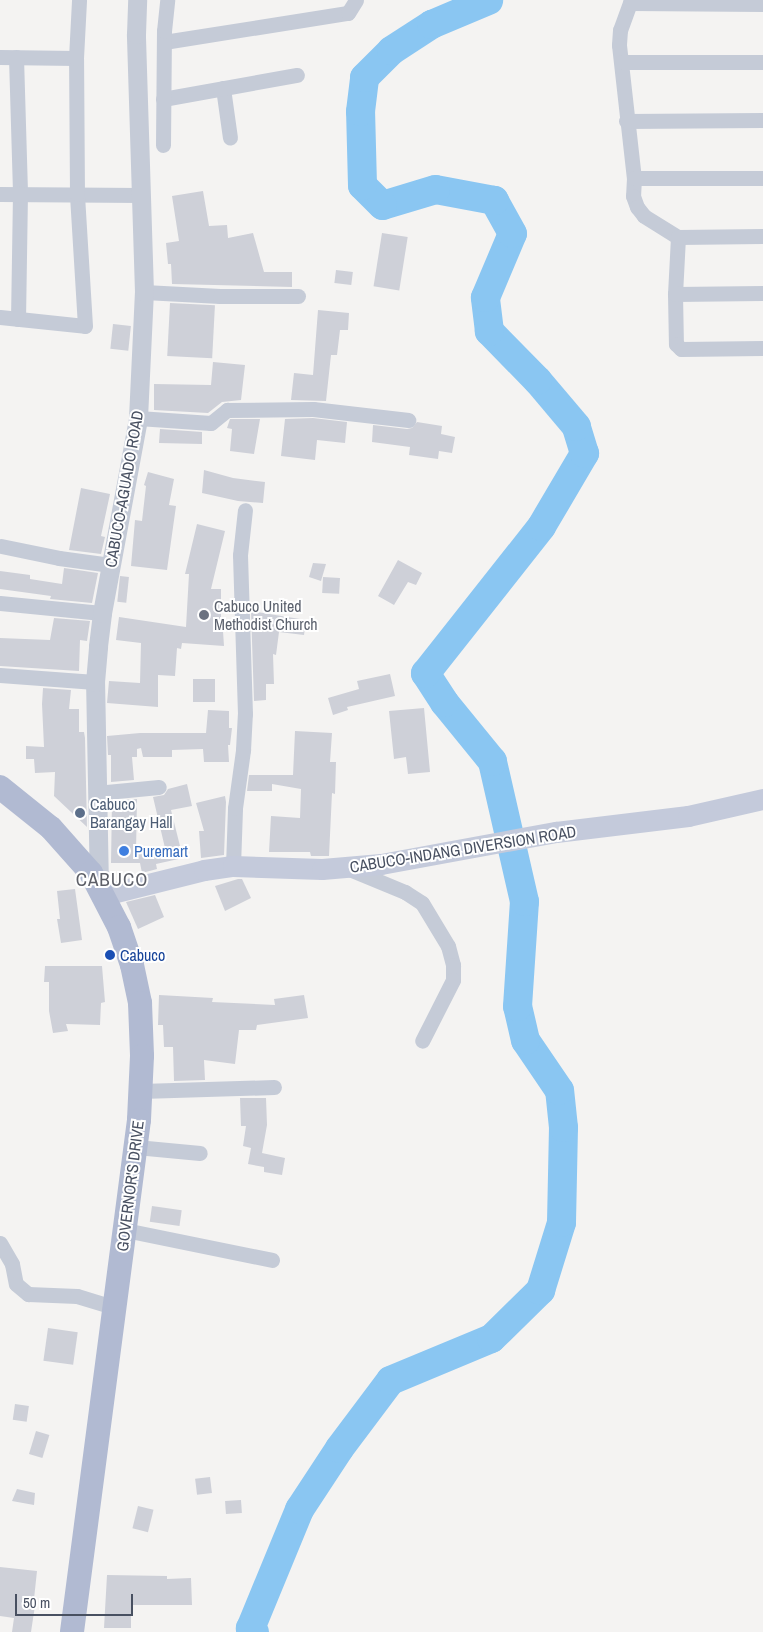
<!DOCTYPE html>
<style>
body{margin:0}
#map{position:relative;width:763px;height:1632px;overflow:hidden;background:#f4f3f2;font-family:"Archivo Narrow",sans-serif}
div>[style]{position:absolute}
.river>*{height:29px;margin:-14.5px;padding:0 14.5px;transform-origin:14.5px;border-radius:14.5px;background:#8ac6f2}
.building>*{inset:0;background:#ced0d8;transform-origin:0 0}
.minor>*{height:15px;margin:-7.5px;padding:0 7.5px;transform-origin:7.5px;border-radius:7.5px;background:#c5cbd7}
.tertiary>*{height:19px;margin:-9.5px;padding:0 9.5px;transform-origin:9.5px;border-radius:9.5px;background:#c5cbd7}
.secondary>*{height:21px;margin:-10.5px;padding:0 10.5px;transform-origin:10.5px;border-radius:10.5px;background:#c4cadb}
.primary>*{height:24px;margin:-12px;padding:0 12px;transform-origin:12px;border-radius:12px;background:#b1bad2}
.dots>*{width:14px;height:14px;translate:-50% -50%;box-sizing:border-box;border:2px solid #fff;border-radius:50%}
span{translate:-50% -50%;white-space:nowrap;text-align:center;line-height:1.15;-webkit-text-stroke:4px #fff;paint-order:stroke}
.street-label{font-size:16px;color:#485061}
.worship-label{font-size:16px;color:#5b616d}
.left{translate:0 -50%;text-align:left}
.service-label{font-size:16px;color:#4e5e75}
.shop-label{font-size:16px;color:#366cbe}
.transit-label{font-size:16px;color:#164399}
.quarter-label{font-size:19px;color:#5e6068;letter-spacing:1px}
.scale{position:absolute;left:15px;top:1594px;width:118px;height:22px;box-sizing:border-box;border:2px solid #485061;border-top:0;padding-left:6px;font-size:15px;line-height:18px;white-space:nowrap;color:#485061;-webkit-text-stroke:4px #fff;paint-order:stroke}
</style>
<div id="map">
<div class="river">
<i style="left:254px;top:1632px;width:6px;rotate:-135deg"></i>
<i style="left:250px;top:1628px;width:129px;rotate:-67.6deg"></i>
<i style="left:299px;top:1509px;width:73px;rotate:-56.7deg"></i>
<i style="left:339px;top:1448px;width:85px;rotate:-53.1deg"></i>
<i style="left:390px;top:1380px;width:109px;rotate:-22.6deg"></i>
<i style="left:491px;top:1338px;width:69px;rotate:-44.4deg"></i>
<i style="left:540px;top:1290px;width:71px;rotate:-72.8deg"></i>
<i style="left:561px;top:1222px;width:95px;rotate:-88.8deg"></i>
<i style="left:563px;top:1127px;width:37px;rotate:-96deg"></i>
<i style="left:559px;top:1090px;width:60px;rotate:-124.2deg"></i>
<i style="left:525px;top:1040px;width:35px;rotate:-103deg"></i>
<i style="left:517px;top:1006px;width:105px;rotate:-86.2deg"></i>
<i style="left:524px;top:901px;width:144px;rotate:-102.9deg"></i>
<i style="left:492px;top:761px;width:76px;rotate:-129.1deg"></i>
<i style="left:444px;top:702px;width:35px;rotate:-123deg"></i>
<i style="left:425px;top:673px;width:187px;rotate:-51.7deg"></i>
<i style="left:541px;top:526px;width:85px;rotate:-59.5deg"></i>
<i style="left:584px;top:453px;width:28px;rotate:-107deg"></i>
<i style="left:576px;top:426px;width:60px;rotate:-130.3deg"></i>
<i style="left:537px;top:380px;width:69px;rotate:-134.4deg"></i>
<i style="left:489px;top:331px;width:34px;rotate:-97deg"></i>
<i style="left:485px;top:297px;width:69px;rotate:-67.1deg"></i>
<i style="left:512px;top:233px;width:38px;rotate:-119deg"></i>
<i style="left:494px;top:200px;width:60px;rotate:-169.4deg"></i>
<i style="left:435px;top:189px;width:55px;rotate:163.2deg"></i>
<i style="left:382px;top:205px;width:28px;rotate:-135deg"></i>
<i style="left:362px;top:185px;width:74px;rotate:-91.5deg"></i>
<i style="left:360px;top:111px;width:34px;rotate:-83deg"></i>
<i style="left:364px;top:77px;width:38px;rotate:-45deg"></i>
<i style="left:391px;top:50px;width:48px;rotate:-33deg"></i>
<i style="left:431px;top:24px;width:62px;rotate:-22.8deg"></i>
</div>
<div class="building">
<i style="clip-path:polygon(203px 191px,209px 226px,227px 225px,228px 238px,253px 233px,264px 272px,292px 272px,292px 287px,172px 284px,171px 264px,168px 264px,166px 243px,179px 241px,172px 196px)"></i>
<i style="left:382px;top:233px;width:26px;height:54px;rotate:9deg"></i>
<i style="left:336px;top:270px;width:17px;height:13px;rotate:7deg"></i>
<i style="left:170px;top:303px;width:45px;height:53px;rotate:3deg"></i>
<i style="clip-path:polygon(318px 310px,349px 313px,348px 330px,340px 330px,337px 355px,331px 355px,326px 401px,291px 400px,294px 373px,313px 375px)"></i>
<i style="left:113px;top:324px;width:18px;height:25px;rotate:6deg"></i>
<i style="clip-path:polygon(213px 362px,245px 365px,241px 400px,222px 402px,208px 413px,154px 410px,154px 384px,211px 385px)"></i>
<i style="clip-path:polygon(313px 418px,347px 422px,345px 443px,317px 440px,315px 460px,281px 456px,285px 419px)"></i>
<i style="clip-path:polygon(230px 419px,260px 419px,254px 454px,230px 451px,232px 429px,227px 428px)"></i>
<i style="clip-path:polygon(417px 422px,442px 426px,441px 434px,455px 437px,452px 453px,439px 451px,438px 459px,409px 455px,410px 447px,372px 442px,373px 425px,407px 429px,412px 428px)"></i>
<i style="clip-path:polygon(160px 429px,202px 432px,202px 444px,159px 443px)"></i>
<i style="clip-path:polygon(204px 470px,233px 478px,265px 482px,263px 503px,238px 501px,202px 493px)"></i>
<i style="clip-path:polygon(148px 472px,174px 479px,169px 505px,176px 506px,167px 570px,131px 566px,135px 520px,142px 521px,146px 486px,144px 485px)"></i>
<i style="clip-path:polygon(81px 488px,110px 494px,101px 536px,105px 537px,101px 554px,69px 550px)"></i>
<i style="clip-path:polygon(197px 524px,225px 531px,211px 589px,221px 589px,221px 631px,223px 631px,224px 646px,182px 643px,181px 649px,177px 648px,175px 676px,158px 675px,158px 707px,107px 703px,109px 681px,140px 683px,141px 643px,116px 640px,119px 617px,186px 627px,189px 574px,185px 574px)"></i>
<i style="clip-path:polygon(398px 560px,422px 573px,416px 585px,408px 582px,394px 605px,378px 596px)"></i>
<i style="clip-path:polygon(313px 563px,326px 564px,321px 581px,309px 577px)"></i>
<i style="clip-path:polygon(64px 568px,98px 573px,92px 603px,50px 599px,51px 596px,0 589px,0 571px,30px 575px,30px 579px,62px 584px)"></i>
<i style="left:120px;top:576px;width:9px;height:26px;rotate:6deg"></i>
<i style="left:323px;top:577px;width:17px;height:16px;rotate:3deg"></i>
<i style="clip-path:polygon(251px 611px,306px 620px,304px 635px,279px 632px,276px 655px,273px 654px,274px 684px,266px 684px,266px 700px,254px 701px)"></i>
<i style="clip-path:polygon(54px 618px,90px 621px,87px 641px,80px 640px,79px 671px,0 666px,0 638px,50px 640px)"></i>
<i style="clip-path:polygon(390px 674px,395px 696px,347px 707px,348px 710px,333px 715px,328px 698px,359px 689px,357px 681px)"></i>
<i style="left:193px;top:679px;width:22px;height:23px"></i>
<i style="clip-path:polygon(43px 688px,71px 690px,69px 709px,79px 709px,79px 732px,84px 732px,85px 738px,87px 827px,54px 796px,55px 772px,35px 773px,34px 759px,26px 759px,26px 746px,44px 747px,42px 704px)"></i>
<i style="clip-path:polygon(424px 708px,430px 772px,408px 774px,406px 757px,394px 759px,389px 711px)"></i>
<i style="clip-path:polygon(208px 710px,229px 711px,229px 728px,232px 728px,230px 745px,228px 745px,229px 762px,204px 762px,203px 749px,172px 750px,172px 757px,143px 757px,141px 748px,137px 749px,137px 757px,132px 757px,134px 780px,111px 782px,111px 755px,108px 755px,107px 736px,140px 733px,206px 733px)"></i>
<i style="clip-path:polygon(295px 731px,332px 733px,330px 762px,336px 762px,335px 794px,332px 793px,329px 856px,311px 856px,310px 852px,269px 852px,271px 816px,300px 818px,301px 789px,272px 784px,272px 791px,247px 791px,249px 775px,293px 775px)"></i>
<i style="clip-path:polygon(187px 784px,192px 806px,171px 810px,183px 858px,156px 864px,157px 869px,142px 873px,140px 863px,111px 863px,112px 801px,137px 799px,136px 852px,165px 848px,153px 797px,164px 795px,168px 789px)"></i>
<i style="clip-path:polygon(225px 796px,226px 802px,224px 855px,201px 858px,199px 831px,204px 831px,196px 803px)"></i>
<i style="clip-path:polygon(238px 879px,242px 879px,251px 898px,225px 911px,215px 886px)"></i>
<i style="clip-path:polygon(75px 889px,82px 940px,61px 943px,57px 919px,60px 919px,57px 891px)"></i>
<i style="clip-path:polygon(155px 895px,164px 917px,138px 929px,126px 902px)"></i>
<i style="clip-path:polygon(45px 966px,102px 966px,105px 1002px,101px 1003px,100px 1025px,66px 1024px,68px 1031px,53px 1033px,49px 1011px,49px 982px,44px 982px)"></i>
<i style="clip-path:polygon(159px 995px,213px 998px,212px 1002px,275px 1005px,274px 999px,304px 995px,308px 1018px,257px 1025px,256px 1030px,239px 1030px,235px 1064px,204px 1060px,205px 1080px,174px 1081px,173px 1047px,164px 1047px,163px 1025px,158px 1025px)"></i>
<i style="clip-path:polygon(240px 1098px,266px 1098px,267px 1125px,262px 1153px,285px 1158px,282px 1175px,264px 1172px,264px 1167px,248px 1164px,251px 1148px,243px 1146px,246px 1126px,241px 1126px)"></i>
<i style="left:152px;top:1206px;width:30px;height:16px;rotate:8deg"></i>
<i style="left:48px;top:1328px;width:30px;height:33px;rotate:8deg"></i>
<i style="left:15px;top:1404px;width:14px;height:16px;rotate:8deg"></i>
<i style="left:36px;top:1431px;width:14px;height:24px;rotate:17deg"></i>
<i style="left:210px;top:1477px;width:16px;height:15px;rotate:83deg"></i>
<i style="clip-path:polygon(17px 1489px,35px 1493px,34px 1505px,12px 1501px)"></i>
<i style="left:241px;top:1500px;width:13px;height:16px;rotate:86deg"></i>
<i style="left:138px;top:1506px;width:16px;height:23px;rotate:14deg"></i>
<i style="clip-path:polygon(0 1567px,37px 1571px,34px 1599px,36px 1599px,31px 1632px,12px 1632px,14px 1618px,0 1616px)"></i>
<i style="clip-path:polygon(107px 1575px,167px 1576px,167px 1579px,191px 1578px,192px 1605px,131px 1605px,131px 1628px,104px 1628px)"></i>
</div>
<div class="minor">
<i style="left:631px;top:0;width:32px;rotate:110deg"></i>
<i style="left:620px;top:30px;width:15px;rotate:94deg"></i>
<i style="left:619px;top:45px;width:134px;rotate:83.6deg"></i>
<i style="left:634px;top:178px;width:18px;rotate:93deg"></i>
<i style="left:633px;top:196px;width:12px;rotate:70deg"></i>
<i style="left:637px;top:207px;width:11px;rotate:52deg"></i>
<i style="left:644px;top:216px;width:40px;rotate:32deg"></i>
<i style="left:678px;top:237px;width:57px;rotate:93deg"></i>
<i style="left:675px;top:294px;width:50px;rotate:88.9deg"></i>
<i style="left:676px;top:344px;width:7px;rotate:45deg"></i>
<i style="left:681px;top:349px;width:82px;rotate:-0.7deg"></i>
<i style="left:630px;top:3px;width:133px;rotate:0.4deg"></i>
<i style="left:164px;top:42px;width:186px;rotate:-9deg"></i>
<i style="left:348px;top:13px;width:15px;rotate:-58deg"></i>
<i style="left:0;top:57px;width:76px;rotate:0.8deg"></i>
<i style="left:16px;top:57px;width:136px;rotate:88.3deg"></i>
<i style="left:20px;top:193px;width:126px;rotate:90.9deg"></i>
<i style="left:622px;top:62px;width:141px"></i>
<i style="left:223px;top:88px;width:50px;rotate:82deg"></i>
<i style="left:163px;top:99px;width:136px;rotate:-10.2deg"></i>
<i style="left:626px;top:121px;width:137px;rotate:-0.4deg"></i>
<i style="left:163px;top:145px;width:114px;rotate:-89.5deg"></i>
<i style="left:164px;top:31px;width:31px;rotate:-84deg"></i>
<i style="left:634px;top:178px;width:129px"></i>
<i style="left:0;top:194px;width:141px;rotate:0.4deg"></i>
<i style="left:678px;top:237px;width:85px;rotate:-0.7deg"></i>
<i style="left:144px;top:292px;width:76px;rotate:3deg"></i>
<i style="left:220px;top:296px;width:78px"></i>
<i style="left:675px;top:294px;width:88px;rotate:-0.7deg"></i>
<i style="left:0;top:317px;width:85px;rotate:6deg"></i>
<i style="left:85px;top:326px;width:132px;rotate:-93.5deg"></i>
<i style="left:77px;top:194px;width:136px;rotate:-90.4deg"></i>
<i style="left:76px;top:58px;width:58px;rotate:-87deg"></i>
<i style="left:138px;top:418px;width:73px;rotate:3.9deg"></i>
<i style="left:211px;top:423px;width:21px;rotate:-39deg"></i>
<i style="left:227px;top:410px;width:86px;rotate:-0.7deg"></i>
<i style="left:313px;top:409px;width:96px;rotate:6.6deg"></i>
<i style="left:1px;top:546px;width:59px;rotate:11.7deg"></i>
<i style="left:59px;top:558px;width:52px;rotate:7.7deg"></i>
<i style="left:0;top:603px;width:102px;rotate:5.6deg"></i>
<i style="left:0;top:675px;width:95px;rotate:4.2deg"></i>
<i style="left:96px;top:793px;width:63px;rotate:-5.4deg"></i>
<i style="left:233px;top:866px;width:58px;rotate:-88deg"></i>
<i style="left:235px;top:808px;width:59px;rotate:-82.1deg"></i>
<i style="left:243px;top:750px;width:36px;rotate:-87deg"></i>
<i style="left:245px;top:714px;width:159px;rotate:-91.8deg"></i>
<i style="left:240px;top:555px;width:45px;rotate:-83.7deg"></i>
<i style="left:347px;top:868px;width:63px;rotate:22.5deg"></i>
<i style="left:405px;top:892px;width:20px;rotate:33deg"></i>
<i style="left:422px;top:903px;width:50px;rotate:58.8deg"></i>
<i style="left:448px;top:946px;width:20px;rotate:75deg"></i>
<i style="left:453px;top:965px;width:15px;rotate:90deg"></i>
<i style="left:453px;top:980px;width:68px;rotate:116.9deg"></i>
<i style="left:141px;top:1091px;width:133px;rotate:-1.7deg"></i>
<i style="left:136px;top:1147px;width:64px;rotate:5.4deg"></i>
<i style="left:125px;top:1230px;width:150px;rotate:11.5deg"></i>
<i style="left:0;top:1243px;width:24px;rotate:60deg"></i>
<i style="left:12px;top:1264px;width:20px;rotate:79deg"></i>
<i style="left:16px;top:1284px;width:16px;rotate:40deg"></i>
<i style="left:28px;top:1294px;width:49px;rotate:2.3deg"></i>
<i style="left:77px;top:1296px;width:39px;rotate:17deg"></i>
</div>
<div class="tertiary">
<i style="left:99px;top:887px;width:205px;rotate:-91.1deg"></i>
<i style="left:95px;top:682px;width:36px;rotate:-85deg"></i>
<i style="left:98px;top:646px;width:33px;rotate:-83deg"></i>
<i style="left:102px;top:613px;width:198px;rotate:-79.5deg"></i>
<i style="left:138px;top:418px;width:126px;rotate:-87.3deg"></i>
<i style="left:144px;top:292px;width:258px;rotate:-91.8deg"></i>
<i style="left:136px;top:34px;width:34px;rotate:-88deg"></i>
</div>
<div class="secondary">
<i style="left:104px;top:895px;width:103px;rotate:-14deg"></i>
<i style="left:204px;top:870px;width:29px;rotate:-8deg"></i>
<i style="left:233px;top:866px;width:89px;rotate:1.9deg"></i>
<i style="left:322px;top:869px;width:59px;rotate:-4.8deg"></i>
<i style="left:381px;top:864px;width:178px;rotate:-10.4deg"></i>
<i style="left:556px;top:832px;width:133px;rotate:-6.9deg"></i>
<i style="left:688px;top:816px;width:77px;rotate:-12.8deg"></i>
</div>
<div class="primary">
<i style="left:0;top:787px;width:65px;rotate:38.8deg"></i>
<i style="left:51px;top:828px;width:60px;rotate:48.4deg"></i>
<i style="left:91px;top:873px;width:61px;rotate:62.6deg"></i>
<i style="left:119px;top:927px;width:40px;rotate:71.1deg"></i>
<i style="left:132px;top:965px;width:39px;rotate:78deg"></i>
<i style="left:140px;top:1003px;width:53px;rotate:87.8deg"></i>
<i style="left:142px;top:1056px;width:64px;rotate:92.7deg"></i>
<i style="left:139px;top:1120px;width:516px;rotate:97.46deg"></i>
</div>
<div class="dots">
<i style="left:204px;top:615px;background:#6b7280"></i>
<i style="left:80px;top:813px;background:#5c6f8a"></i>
<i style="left:124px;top:851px;background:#3f7fe0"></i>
<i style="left:110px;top:955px;background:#1a4fb4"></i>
</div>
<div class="street-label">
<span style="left:124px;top:489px;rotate:-80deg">CABUCO-AGUADO ROAD</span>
<span style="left:463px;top:849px;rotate:-9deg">CABUCO-INDANG DIVERSION ROAD</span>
<span style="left:130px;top:1186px;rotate:-83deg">GOVERNOR'S DRIVE</span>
</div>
<div class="worship-label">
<span class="left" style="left:214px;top:615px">Cabuco United<br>Methodist Church</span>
</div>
<div class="service-label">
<span class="left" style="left:90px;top:813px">Cabuco<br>Barangay Hall</span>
</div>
<div class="shop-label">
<span class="left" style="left:134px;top:851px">Puremart</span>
</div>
<div class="transit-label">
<span class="left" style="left:120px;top:955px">Cabuco</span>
</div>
<div class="quarter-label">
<span style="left:112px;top:880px">CABUCO</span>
</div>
<div class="scale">50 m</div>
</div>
